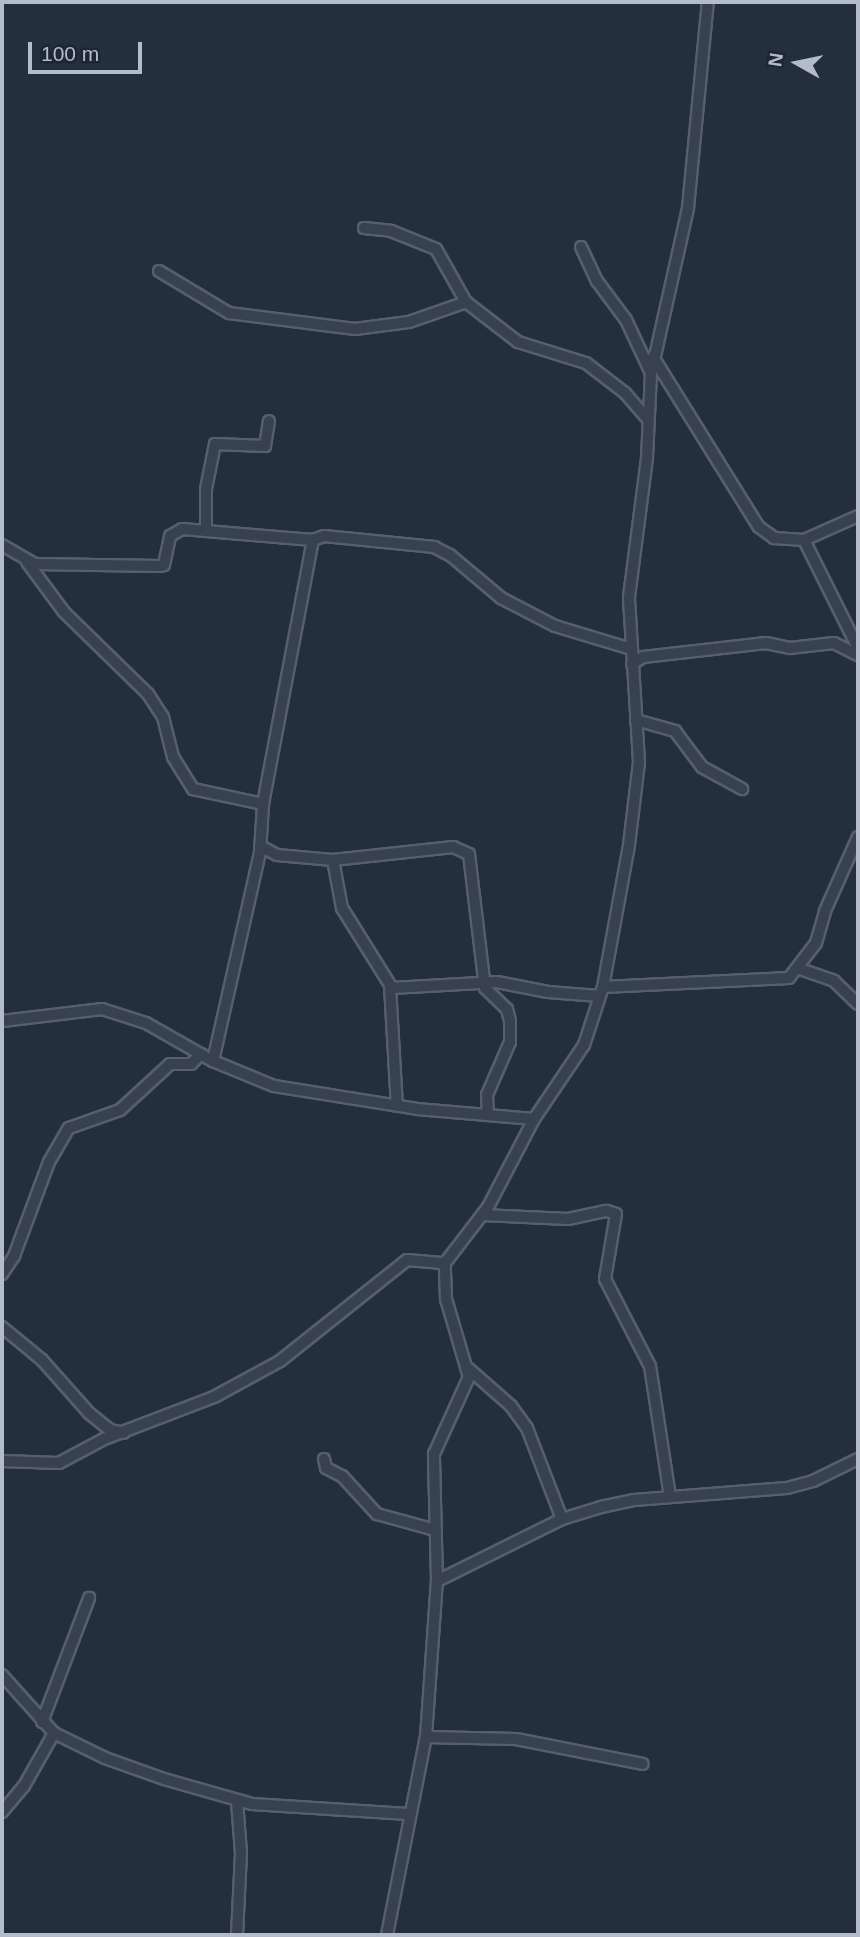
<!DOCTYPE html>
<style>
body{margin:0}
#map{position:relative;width:860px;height:1937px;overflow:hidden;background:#242f3e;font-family:Helvetica,sans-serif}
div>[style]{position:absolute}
.roads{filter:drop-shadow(2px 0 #565f6c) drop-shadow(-2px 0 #565f6c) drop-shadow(0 2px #565f6c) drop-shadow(0 -2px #565f6c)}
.minor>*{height:10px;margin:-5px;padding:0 5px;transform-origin:5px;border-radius:5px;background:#38414e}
span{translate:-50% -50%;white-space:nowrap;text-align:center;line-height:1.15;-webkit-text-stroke:7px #1d2633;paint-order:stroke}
.frame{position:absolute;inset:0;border:4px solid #b4bcc9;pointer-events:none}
.north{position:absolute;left:762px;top:28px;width:70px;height:70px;-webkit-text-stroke:5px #1d2633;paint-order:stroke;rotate:279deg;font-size:19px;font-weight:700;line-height:28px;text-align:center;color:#b4bcc9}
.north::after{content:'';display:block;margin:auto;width:24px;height:32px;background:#b4bcc9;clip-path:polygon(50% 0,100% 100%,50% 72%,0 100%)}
.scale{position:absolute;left:28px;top:42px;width:114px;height:32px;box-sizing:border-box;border:4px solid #b4bcc9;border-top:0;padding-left:9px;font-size:21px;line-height:24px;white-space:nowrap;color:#b4bcc9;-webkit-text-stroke:5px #1d2633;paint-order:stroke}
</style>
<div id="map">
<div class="roads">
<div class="minor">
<i style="left:364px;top:228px;width:27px;rotate:6deg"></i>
<i style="left:391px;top:231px;width:48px;rotate:21.8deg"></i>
<i style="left:436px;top:249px;width:61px;rotate:60.5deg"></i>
<i style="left:581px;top:247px;width:38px;rotate:65deg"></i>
<i style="left:597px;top:281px;width:49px;rotate:53.4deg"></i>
<i style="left:626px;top:320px;width:56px;rotate:64.8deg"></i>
<i style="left:159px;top:271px;width:82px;rotate:31deg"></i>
<i style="left:229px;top:313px;width:127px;rotate:7.2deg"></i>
<i style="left:355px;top:329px;width:54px;rotate:-7.4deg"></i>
<i style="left:409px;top:322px;width:60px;rotate:-19.3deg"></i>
<i style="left:466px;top:302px;width:66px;rotate:37.6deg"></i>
<i style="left:518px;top:342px;width:71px;rotate:17.2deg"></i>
<i style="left:586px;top:363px;width:49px;rotate:37.6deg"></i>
<i style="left:625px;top:393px;width:33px;rotate:49deg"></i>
<i style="left:653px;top:357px;width:200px;rotate:58.1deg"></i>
<i style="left:759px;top:527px;width:19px;rotate:36deg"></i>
<i style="left:774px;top:538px;width:30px;rotate:4deg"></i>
<i style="left:858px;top:516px;width:59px;rotate:156deg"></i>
<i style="left:804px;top:540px;width:121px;rotate:63.4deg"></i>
<i style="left:206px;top:530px;width:41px;rotate:-90deg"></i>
<i style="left:206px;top:489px;width:46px;rotate:-78.7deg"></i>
<i style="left:215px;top:444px;width:50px;rotate:2.3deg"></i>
<i style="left:265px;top:446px;width:25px;rotate:-81deg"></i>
<i style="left:2px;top:545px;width:38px;rotate:30deg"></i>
<i style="left:35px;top:564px;width:125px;rotate:0.9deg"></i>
<i style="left:160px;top:566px;width:4px;rotate:-14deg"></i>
<i style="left:164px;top:565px;width:30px;rotate:-78deg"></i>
<i style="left:170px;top:536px;width:14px;rotate:-30deg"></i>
<i style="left:182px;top:529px;width:131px;rotate:4.8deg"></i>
<i style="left:313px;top:540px;width:12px;rotate:-20deg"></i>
<i style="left:324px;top:536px;width:111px;rotate:5.7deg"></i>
<i style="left:434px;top:547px;width:18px;rotate:27deg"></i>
<i style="left:450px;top:555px;width:67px;rotate:40.1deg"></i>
<i style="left:501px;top:598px;width:61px;rotate:27.4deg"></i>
<i style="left:555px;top:626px;width:79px;rotate:16.8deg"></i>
<i style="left:27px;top:562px;width:62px;rotate:53.5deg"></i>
<i style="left:64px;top:612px;width:117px;rotate:44.3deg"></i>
<i style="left:148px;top:694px;width:27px;rotate:57deg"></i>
<i style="left:163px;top:717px;width:41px;rotate:76deg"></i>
<i style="left:173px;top:757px;width:38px;rotate:58deg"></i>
<i style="left:193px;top:789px;width:72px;rotate:12.1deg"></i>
<i style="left:632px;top:664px;width:13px;rotate:-32deg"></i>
<i style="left:643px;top:657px;width:124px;rotate:-6.5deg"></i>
<i style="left:766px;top:643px;width:25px;rotate:12deg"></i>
<i style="left:790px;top:648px;width:44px;rotate:-6.5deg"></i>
<i style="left:834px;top:643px;width:27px;rotate:27deg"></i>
<i style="left:636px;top:720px;width:41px;rotate:15.8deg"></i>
<i style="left:675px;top:731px;width:45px;rotate:53.1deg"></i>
<i style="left:702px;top:767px;width:46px;rotate:28.8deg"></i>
<i style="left:260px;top:846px;width:19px;rotate:28deg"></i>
<i style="left:277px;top:855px;width:56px;rotate:5.1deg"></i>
<i style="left:333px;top:860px;width:49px;rotate:79.4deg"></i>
<i style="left:342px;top:908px;width:94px;rotate:58deg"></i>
<i style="left:392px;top:988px;width:105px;rotate:-3.3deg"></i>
<i style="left:497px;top:982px;width:52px;rotate:11.1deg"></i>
<i style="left:548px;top:992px;width:51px;rotate:4.5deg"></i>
<i style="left:333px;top:860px;width:121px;rotate:-6.2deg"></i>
<i style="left:453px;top:847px;width:17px;rotate:24deg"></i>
<i style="left:469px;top:854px;width:135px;rotate:83.2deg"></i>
<i style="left:485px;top:988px;width:30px;rotate:44deg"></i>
<i style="left:507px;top:1009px;width:12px;rotate:76deg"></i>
<i style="left:510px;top:1021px;width:21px;rotate:90deg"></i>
<i style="left:510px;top:1042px;width:58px;rotate:113.5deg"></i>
<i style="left:487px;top:1095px;width:19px;rotate:87deg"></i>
<i style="left:800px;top:969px;width:36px;rotate:19deg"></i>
<i style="left:834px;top:981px;width:33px;rotate:44deg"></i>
<i style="left:390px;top:986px;width:120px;rotate:86.7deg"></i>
<i style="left:603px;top:987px;width:186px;rotate:-2.8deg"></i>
<i style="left:789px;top:978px;width:44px;rotate:-52.4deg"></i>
<i style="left:816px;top:943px;width:33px;rotate:-74deg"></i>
<i style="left:825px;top:911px;width:81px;rotate:-66deg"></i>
<i style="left:2px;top:1021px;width:101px;rotate:-6.8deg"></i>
<i style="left:102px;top:1009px;width:46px;rotate:17.7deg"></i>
<i style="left:146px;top:1023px;width:77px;rotate:29.6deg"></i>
<i style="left:213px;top:1061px;width:66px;rotate:22.3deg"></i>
<i style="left:274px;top:1086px;width:145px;rotate:9.1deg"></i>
<i style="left:417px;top:1109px;width:117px;rotate:4.9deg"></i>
<i style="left:213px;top:1061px;width:214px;rotate:-77.3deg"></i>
<i style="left:260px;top:852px;width:48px;rotate:-86.4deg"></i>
<i style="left:263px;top:804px;width:269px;rotate:-79.3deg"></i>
<i style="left:483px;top:1215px;width:85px;rotate:2.7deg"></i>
<i style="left:568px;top:1219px;width:40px;rotate:-12deg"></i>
<i style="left:607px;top:1211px;width:9px;rotate:18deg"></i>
<i style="left:616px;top:1214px;width:66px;rotate:99.6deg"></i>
<i style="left:605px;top:1279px;width:98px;rotate:62.7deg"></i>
<i style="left:650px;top:1366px;width:132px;rotate:81.3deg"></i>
<i style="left:2px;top:1274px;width:22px;rotate:-56deg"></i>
<i style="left:14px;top:1256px;width:100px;rotate:-69.6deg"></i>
<i style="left:49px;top:1162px;width:39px;rotate:-60deg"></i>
<i style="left:69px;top:1128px;width:54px;rotate:-19.4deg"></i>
<i style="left:120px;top:1110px;width:68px;rotate:-42.6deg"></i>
<i style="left:170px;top:1064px;width:21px"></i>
<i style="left:191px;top:1064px;width:14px;rotate:-45deg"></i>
<i style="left:2px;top:1327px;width:52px;rotate:39.5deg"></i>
<i style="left:42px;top:1360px;width:71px;rotate:48.4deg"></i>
<i style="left:89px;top:1413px;width:27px;rotate:39deg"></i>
<i style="left:110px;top:1430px;width:14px;rotate:12deg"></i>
<i style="left:469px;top:1369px;width:56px;rotate:41.4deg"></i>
<i style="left:511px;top:1406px;width:27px;rotate:54deg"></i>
<i style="left:527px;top:1428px;width:97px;rotate:69deg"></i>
<i style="left:324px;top:1459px;width:9px;rotate:77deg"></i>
<i style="left:326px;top:1468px;width:18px;rotate:27deg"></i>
<i style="left:342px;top:1476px;width:52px;rotate:47.4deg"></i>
<i style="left:377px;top:1514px;width:60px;rotate:15.4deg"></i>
<i style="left:2px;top:1461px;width:57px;rotate:2deg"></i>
<i style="left:59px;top:1463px;width:51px;rotate:-28.1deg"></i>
<i style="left:104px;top:1439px;width:118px;rotate:-20.9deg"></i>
<i style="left:214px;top:1397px;width:75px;rotate:-28.6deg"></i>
<i style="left:280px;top:1361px;width:162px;rotate:-38.5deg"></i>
<i style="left:407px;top:1260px;width:38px;rotate:5deg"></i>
<i style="left:437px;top:1581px;width:140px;rotate:-26.4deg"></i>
<i style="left:562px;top:1519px;width:41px;rotate:-17.1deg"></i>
<i style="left:601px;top:1507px;width:34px;rotate:-12deg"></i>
<i style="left:634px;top:1500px;width:153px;rotate:-4.5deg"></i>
<i style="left:787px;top:1488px;width:27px;rotate:-15deg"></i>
<i style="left:813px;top:1481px;width:50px;rotate:-26.1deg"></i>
<i style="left:2px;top:1675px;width:78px;rotate:48.1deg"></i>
<i style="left:54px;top:1733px;width:57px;rotate:26.1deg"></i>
<i style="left:105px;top:1758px;width:63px;rotate:19.6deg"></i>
<i style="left:164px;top:1779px;width:91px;rotate:15.9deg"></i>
<i style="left:252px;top:1804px;width:156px;rotate:3.7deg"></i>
<i style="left:42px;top:1722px;width:133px;rotate:-69.2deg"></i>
<i style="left:426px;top:1737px;width:90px;rotate:1.3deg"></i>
<i style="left:516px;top:1739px;width:129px;rotate:11.1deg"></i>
<i style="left:2px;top:1812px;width:34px;rotate:-50deg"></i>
<i style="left:24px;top:1786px;width:61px;rotate:-60.5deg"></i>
<i style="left:237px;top:1935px;width:82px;rotate:-87.2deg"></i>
<i style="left:241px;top:1853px;width:52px;rotate:-94.4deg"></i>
<i style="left:387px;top:1935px;width:202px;rotate:-78.9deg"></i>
<i style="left:426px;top:1737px;width:156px;rotate:-86deg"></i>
<i style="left:437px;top:1581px;width:127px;rotate:-91.4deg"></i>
<i style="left:434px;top:1454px;width:85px;rotate:-65.6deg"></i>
<i style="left:469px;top:1377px;width:81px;rotate:-106.4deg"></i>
<i style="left:446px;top:1299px;width:36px;rotate:-92deg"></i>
<i style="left:445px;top:1263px;width:71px;rotate:-52.5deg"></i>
<i style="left:488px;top:1207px;width:99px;rotate:-62.4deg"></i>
<i style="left:534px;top:1119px;width:89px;rotate:-56deg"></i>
<i style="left:584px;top:1045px;width:61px;rotate:-71.9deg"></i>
<i style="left:603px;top:987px;width:144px;rotate:-79.6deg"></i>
<i style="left:629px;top:845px;width:84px;rotate:-83.1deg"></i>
<i style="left:639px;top:762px;width:165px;rotate:-93.5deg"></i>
<i style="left:629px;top:597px;width:140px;rotate:-82.6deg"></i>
<i style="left:647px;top:458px;width:84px;rotate:-87.3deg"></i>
<i style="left:651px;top:374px;width:170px;rotate:-77.4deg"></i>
<i style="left:688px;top:208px;width:207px;rotate:-84.5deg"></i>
</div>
</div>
<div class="frame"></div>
<div class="north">N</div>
<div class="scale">100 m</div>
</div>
